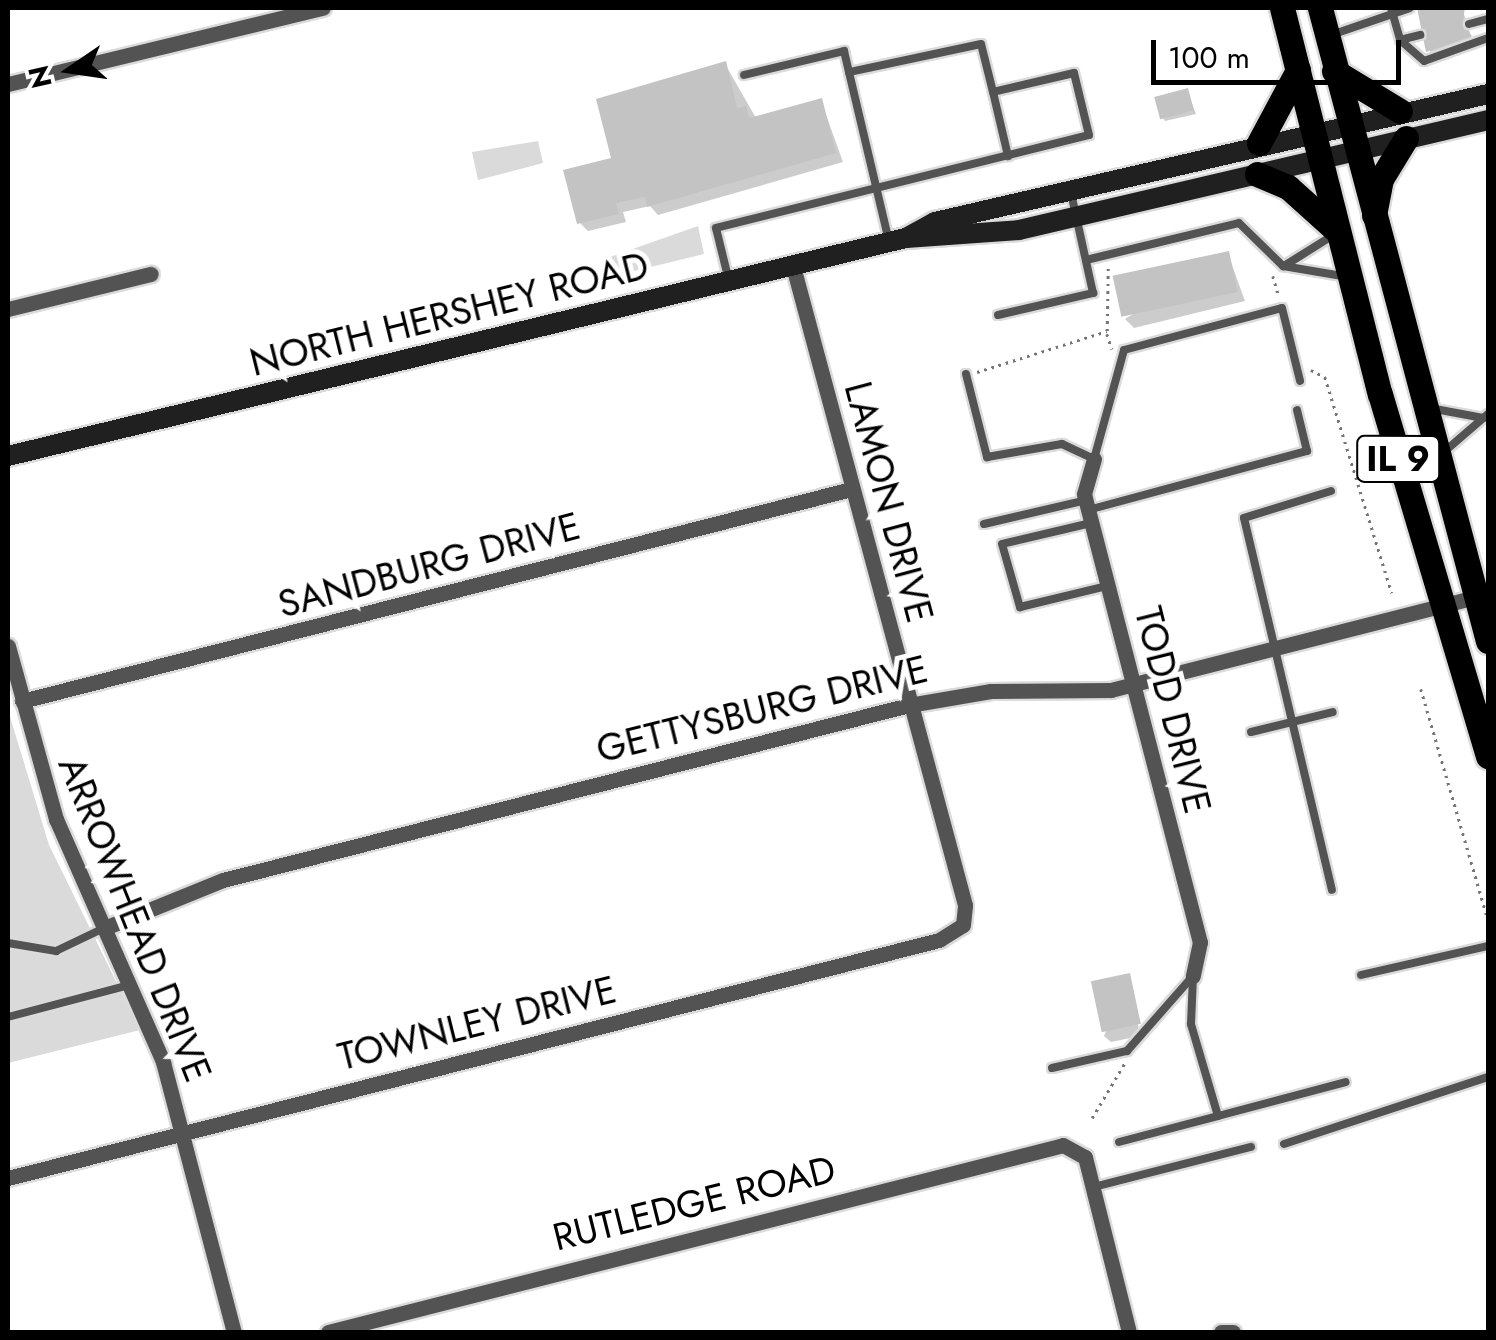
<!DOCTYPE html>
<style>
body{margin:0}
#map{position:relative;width:1496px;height:1340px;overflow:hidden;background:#fff;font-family:Jost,sans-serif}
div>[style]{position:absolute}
.green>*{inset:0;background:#dadada}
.shadow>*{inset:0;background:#0003}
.building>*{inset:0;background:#c3c3c3;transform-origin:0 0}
.path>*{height:2.5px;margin-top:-1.25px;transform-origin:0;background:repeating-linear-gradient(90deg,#757575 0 2.5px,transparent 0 7.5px)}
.roads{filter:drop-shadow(2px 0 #dbdbdb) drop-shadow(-2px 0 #dbdbdb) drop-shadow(0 2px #dbdbdb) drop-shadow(0 -2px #dbdbdb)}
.lane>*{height:8px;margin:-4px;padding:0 4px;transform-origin:4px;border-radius:4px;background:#535353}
.street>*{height:15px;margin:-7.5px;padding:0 7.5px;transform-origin:7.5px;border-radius:7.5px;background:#535353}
.secondary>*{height:20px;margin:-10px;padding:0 10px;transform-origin:10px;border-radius:10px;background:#202020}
.primary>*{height:25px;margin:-12.5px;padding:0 12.5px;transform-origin:12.5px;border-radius:12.5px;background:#000}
span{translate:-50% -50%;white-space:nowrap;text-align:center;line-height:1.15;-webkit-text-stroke:10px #fff;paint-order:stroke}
.shield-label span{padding:2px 8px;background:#fff;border:2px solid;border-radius:8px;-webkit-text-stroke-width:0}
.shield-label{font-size:35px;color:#000;font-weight:700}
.street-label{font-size:38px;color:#000}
.frame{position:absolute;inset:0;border:10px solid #000;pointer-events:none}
.north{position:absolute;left:20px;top:20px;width:100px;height:100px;-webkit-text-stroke:8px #fff;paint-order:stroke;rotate:257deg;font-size:28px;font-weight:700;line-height:40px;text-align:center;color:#000}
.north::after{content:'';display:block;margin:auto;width:35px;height:45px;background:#000;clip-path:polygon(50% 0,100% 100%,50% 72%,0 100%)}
.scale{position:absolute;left:1151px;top:40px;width:250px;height:45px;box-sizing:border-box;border:5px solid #000;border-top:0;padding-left:12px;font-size:30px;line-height:35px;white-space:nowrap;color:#000;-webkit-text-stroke:8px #fff;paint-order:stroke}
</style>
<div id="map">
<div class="green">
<i style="clip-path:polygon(538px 141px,543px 163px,478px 180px,472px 152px)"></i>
<i style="clip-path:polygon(698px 226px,704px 254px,614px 276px,610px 257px)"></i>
<i style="clip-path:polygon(8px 710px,49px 845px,140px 1030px,8px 1063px)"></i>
</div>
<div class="shadow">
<i style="clip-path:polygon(1417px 8px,1462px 8px,1472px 39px,1431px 54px)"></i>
<i style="clip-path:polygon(725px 64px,756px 118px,821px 101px,843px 162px,658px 215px,650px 206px,623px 212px,626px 222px,588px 231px,579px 222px,614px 160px)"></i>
<i style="clip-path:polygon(1187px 91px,1196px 114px,1165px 121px,1162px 117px)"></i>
<i style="clip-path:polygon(1228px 254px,1245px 301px,1134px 328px,1125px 319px)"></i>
<i style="clip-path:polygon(1129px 976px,1140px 1036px,1111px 1042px,1104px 1036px)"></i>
</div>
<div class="building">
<i style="clip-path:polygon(1417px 8px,1465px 8px,1462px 25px,1472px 36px,1426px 52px)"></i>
<i style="clip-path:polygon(726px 61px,737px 108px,746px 106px,749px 118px,822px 98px,836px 153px,647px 207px,645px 197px,616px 203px,619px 214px,577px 224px,563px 170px,611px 158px,596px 99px)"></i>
<i style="left:1188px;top:88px;width:23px;height:35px;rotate:75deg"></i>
<i style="left:1229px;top:251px;width:42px;height:119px;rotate:78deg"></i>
<i style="left:1130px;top:973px;width:52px;height:40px;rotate:78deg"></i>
</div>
<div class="path">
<i style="left:1273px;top:276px;width:22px;rotate:74deg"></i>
<i style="left:1107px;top:334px;width:16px;rotate:72deg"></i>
<i style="left:1311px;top:370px;width:16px;rotate:27deg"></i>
<i style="left:1325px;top:377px;width:226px;rotate:72.8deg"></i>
<i style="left:977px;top:372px;width:136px;rotate:-17.5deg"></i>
<i style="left:1107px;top:331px;width:64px;rotate:-89.1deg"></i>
<i style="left:1421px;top:689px;width:241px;rotate:73.8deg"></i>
<i style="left:1092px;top:1118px;width:63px;rotate:-59.3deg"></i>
</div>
<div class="roads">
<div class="lane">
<i style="left:1391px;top:8px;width:33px;rotate:74deg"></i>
<i style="left:1400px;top:40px;width:32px;rotate:41deg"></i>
<i style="left:1424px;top:61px;width:68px;rotate:-19.8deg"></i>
<i style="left:1469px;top:24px;width:20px;rotate:-15deg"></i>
<i style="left:1331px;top:35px;width:83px;rotate:-18.9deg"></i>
<i style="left:1400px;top:40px;width:21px;rotate:-14deg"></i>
<i style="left:744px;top:75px;width:103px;rotate:-13.5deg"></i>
<i style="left:844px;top:51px;width:196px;rotate:76.7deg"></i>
<i style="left:993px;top:92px;width:66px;rotate:76.8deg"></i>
<i style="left:1086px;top:260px;width:157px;rotate:-13.6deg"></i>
<i style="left:1239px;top:223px;width:62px;rotate:44.3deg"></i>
<i style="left:1283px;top:266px;width:60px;rotate:9.6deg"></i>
<i style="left:1284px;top:266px;width:60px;rotate:-32.1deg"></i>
<i style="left:728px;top:277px;width:50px;rotate:-103.8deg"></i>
<i style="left:716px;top:228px;width:384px;rotate:-14deg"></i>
<i style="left:1089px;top:135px;width:64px;rotate:-103.6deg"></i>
<i style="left:1074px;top:73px;width:83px;rotate:166.8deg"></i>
<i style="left:993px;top:92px;width:49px;rotate:-104deg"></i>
<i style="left:981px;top:44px;width:135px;rotate:168deg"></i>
<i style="left:998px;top:315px;width:98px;rotate:-13deg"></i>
<i style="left:1093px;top:293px;width:102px;rotate:-102.4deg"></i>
<i style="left:966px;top:374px;width:86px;rotate:75.8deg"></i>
<i style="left:987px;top:457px;width:76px;rotate:-9.8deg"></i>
<i style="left:1062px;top:444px;width:35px;rotate:25deg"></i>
<i style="left:1094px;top:459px;width:113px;rotate:-74.6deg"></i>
<i style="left:1124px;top:350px;width:163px;rotate:-14.9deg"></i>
<i style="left:1282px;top:308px;width:75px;rotate:76.1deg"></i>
<i style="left:1435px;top:409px;width:49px;rotate:10.6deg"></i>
<i style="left:1445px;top:451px;width:57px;rotate:-40.7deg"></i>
<i style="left:1331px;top:491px;width:91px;rotate:162.8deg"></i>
<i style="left:1244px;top:518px;width:382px;rotate:76.7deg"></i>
<i style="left:1088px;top:510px;width:227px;rotate:-15.1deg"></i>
<i style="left:1307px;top:451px;width:42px;rotate:-103.7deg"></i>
<i style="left:1091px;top:523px;width:91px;rotate:166.7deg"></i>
<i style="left:1002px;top:544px;width:66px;rotate:74.1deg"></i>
<i style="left:1020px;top:607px;width:89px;rotate:-13.6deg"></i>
<i style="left:984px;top:524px;width:105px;rotate:-13.2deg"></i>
<i style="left:1251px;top:732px;width:84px;rotate:-13.7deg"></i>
<i style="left:8px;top:943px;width:49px;rotate:9.5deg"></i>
<i style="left:56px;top:951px;width:55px;rotate:-25.6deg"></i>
<i style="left:1361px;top:975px;width:130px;rotate:-12.9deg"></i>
<i style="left:8px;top:1017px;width:125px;rotate:-14.8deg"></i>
<i style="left:1052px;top:1068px;width:77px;rotate:-12.8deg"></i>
<i style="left:1127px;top:1051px;width:100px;rotate:-48.7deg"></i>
<i style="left:1218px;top:1116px;width:132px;rotate:-14.9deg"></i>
<i style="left:1119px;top:1142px;width:102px;rotate:-14.7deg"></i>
<i style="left:1218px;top:1116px;width:96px;rotate:-106.4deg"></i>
<i style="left:1191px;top:1024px;width:48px;rotate:-87.6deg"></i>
<i style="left:1284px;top:1144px;width:215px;rotate:-18.2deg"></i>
<i style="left:1094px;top:1187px;width:162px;rotate:-14.3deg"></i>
</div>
<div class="street">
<i style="left:8px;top:84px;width:324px;rotate:-13.6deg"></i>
<i style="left:8px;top:309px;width:147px;rotate:-13.8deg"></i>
<i style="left:1094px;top:459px;width:36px;rotate:106deg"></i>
<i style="left:1084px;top:494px;width:463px;rotate:75.5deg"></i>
<i style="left:1200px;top:942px;width:35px;rotate:102deg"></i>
<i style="left:8px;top:646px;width:180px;rotate:74.5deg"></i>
<i style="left:56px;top:819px;width:266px;rotate:66.2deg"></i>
<i style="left:163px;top:1062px;width:279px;rotate:75.3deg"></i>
<i style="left:22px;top:701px;width:856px;rotate:-14.34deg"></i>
<i style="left:107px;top:927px;width:125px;rotate:-22.1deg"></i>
<i style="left:223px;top:880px;width:708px;rotate:-14.31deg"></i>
<i style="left:909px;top:705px;width:83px;rotate:-9.7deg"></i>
<i style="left:991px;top:691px;width:120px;rotate:-0.5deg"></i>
<i style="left:1111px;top:690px;width:389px;rotate:-14.3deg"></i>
<i style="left:8px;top:1178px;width:961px;rotate:-14.34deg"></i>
<i style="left:939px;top:940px;width:28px;rotate:-32deg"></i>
<i style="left:963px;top:925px;width:20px;rotate:-84deg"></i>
<i style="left:965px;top:905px;width:662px;rotate:-105.07deg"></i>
<i style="left:328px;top:1332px;width:758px;rotate:-14.27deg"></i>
<i style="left:1063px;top:1145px;width:25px;rotate:29deg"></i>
<i style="left:1085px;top:1157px;width:180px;rotate:75.9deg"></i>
<i style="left:1221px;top:1332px;width:12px"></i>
</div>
<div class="secondary">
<i style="left:906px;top:238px;width:113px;rotate:-4deg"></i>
<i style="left:1019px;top:230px;width:482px;rotate:-13.2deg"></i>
<i style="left:8px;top:456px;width:924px;rotate:-13.65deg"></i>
<i style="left:906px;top:238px;width:33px;rotate:-29deg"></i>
<i style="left:935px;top:222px;width:568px;rotate:-13.03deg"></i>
</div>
<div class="primary">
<i style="left:1282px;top:8px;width:398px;rotate:75.8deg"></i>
<i style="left:1380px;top:394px;width:378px;rotate:73.4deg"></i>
<i style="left:1320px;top:8px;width:655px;rotate:75.14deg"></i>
<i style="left:1334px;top:71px;width:77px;rotate:31.2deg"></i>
<i style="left:1259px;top:143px;width:83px;rotate:-61.9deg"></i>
<i style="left:1257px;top:174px;width:34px;rotate:23deg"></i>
<i style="left:1288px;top:187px;width:66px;rotate:41.9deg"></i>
<i style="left:1374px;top:215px;width:37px;rotate:-79deg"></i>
<i style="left:1381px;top:179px;width:48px;rotate:-58.6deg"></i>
</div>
</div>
<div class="shield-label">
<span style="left:1398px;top:459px">IL 9</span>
</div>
<div class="street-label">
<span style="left:449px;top:314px;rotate:-14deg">NORTH HERSHEY ROAD</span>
<span style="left:889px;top:502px;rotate:75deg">LAMON DRIVE</span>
<span style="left:429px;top:565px;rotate:-15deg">SANDBURG DRIVE</span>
<span style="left:762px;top:709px;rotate:-14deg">GETTYSBURG DRIVE</span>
<span style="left:1173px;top:710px;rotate:76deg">TODD DRIVE</span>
<span style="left:135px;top:919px;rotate:68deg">ARROWHEAD DRIVE</span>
<span style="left:477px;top:1023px;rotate:-14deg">TOWNLEY DRIVE</span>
<span style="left:694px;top:1203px;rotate:-14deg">RUTLEDGE ROAD</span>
</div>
<div class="frame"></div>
<div class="north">N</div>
<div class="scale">100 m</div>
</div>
